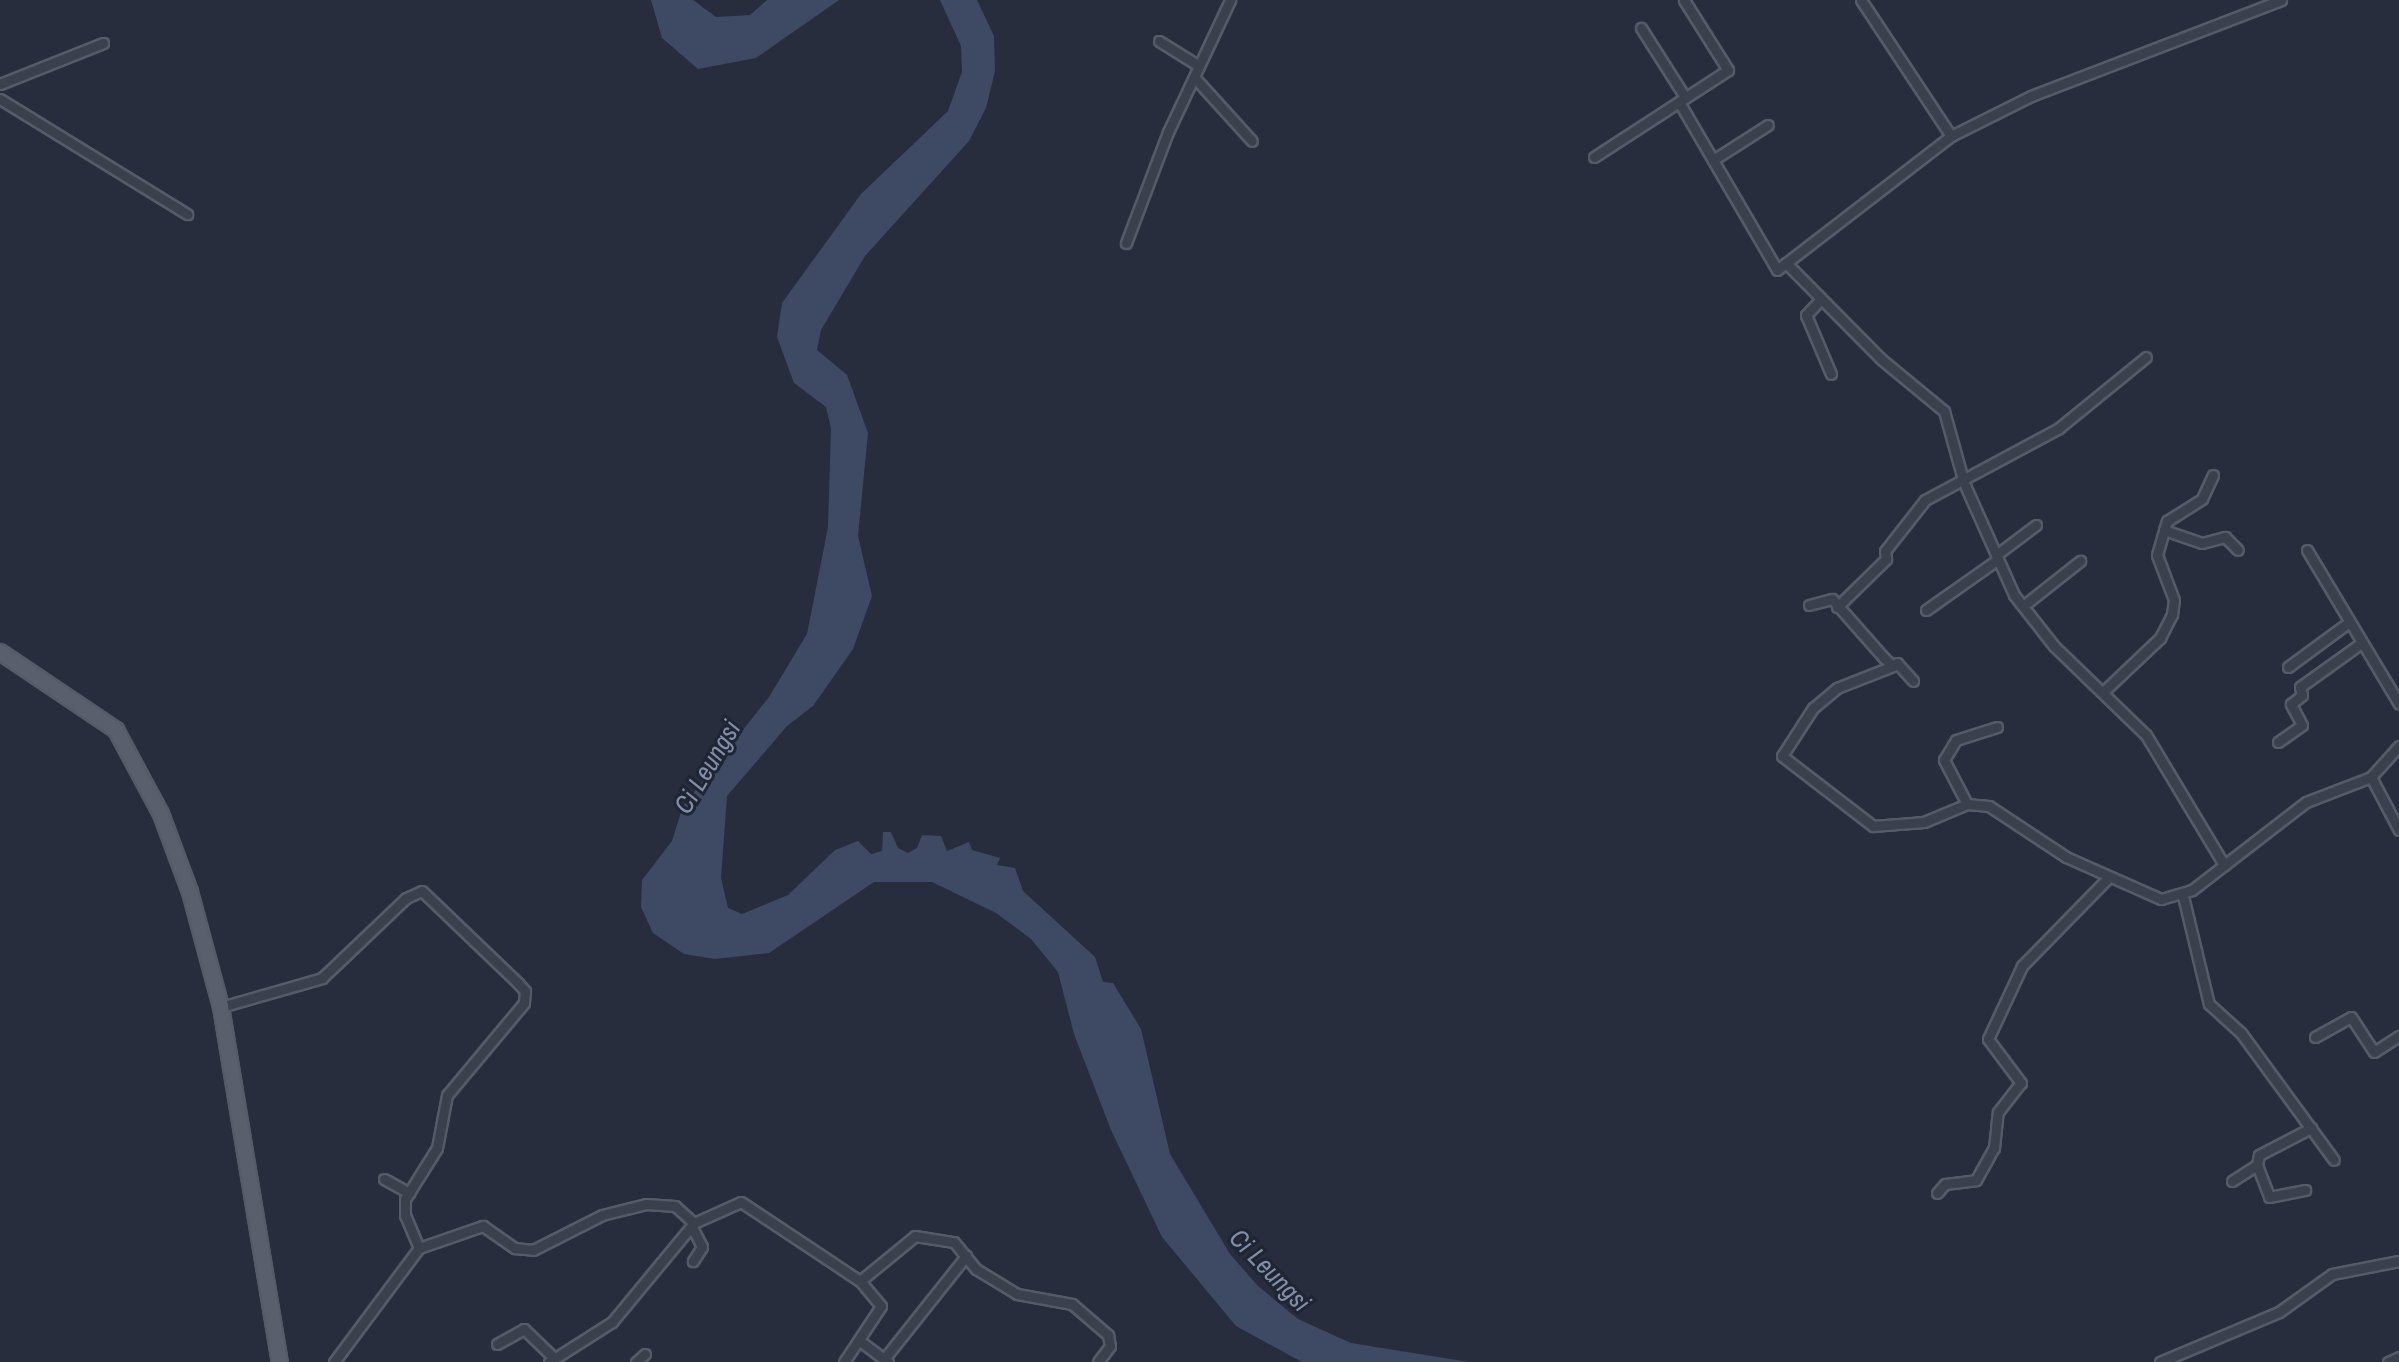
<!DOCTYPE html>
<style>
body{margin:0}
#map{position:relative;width:2399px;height:1362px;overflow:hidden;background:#272d3c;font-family:"Archivo Narrow",sans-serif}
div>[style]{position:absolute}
.water>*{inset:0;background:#3e4a63}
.roads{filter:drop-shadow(2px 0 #555b67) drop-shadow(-2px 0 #555b67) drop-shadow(0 2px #555b67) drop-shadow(0 -2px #555b67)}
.minor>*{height:9px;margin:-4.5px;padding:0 4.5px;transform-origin:4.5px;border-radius:4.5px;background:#3a404c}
.primary>*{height:14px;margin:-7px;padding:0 7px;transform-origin:7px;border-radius:7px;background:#595f6c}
span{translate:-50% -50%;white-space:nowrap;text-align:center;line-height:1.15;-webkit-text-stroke:6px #1f2531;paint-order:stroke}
.water-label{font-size:26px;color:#818eac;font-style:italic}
</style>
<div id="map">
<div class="water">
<div style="clip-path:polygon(651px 0,693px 0,716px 17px,750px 15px,767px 0,839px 0,756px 58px,698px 69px,662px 38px)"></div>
<div style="clip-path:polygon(940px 0,977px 0,994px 36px,995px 71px,986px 108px,969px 141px,865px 256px,821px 330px,817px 350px,847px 375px,868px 433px,858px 536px,872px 596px,853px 649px,813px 706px,787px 726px,727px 796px,721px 878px,728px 908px,742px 914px,788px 895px,835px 850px,858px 841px,871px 854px,882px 851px,883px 832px,891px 832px,898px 848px,908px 853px,917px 848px,922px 835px,941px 836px,947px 851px,969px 842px,972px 850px,1000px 858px,997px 865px,1015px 868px,1023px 891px,1095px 957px,1103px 982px,1113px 983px,1141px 1029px,1170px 1154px,1230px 1254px,1258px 1286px,1298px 1319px,1351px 1343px,1469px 1362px,1302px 1362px,1236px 1326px,1162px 1237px,1111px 1130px,1074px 1034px,1058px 972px,1031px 939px,996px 913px,932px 882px,874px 882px,769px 953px,715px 959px,684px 954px,653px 933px,641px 907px,642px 880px,672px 841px,683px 806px,769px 697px,807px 634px,828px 527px,831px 428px,826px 407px,794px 383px,777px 337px,782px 303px,861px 194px,948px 111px,962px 72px,961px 46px)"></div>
</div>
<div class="roads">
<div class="minor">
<div style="left:1861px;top:0;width:163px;rotate:56.5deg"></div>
<div style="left:1951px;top:136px;width:89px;rotate:-26.6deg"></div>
<div style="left:2031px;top:96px;width:268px;rotate:-21deg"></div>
<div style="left:1641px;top:28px;width:82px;rotate:57.5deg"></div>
<div style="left:1159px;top:41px;width:47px;rotate:32deg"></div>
<div style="left:1194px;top:77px;width:86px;rotate:47.8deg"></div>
<div style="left:0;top:84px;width:111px;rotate:-21.7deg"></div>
<div style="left:0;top:99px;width:220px;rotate:31.6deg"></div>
<div style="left:1679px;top:102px;width:194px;rotate:59.7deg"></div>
<div style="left:1777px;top:270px;width:220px;rotate:-37.6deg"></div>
<div style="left:1594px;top:157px;width:160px;rotate:-33deg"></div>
<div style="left:1728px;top:70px;width:83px;rotate:-122.2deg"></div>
<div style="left:1713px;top:160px;width:65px;rotate:-32.5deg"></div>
<div style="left:1126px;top:243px;width:119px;rotate:-69.3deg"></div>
<div style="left:1168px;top:132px;width:146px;rotate:-64.8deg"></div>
<div style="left:1786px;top:263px;width:135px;rotate:45.3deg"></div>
<div style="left:1881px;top:359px;width:82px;rotate:39.5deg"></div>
<div style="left:1944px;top:411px;width:75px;rotate:74.5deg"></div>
<div style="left:1964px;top:483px;width:123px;rotate:65.9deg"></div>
<div style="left:2014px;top:595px;width:65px;rotate:51.9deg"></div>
<div style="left:2054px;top:646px;width:128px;rotate:44.1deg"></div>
<div style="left:2146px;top:735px;width:152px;rotate:59deg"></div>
<div style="left:1821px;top:299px;width:22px;rotate:133deg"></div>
<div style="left:1806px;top:315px;width:64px;rotate:67deg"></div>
<div style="left:2213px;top:475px;width:26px;rotate:115deg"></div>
<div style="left:2202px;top:499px;width:41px;rotate:147.8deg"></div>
<div style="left:2167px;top:521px;width:9px;rotate:108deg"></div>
<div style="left:2164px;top:530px;width:40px;rotate:18.9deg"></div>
<div style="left:2202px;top:543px;width:24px;rotate:-15deg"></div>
<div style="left:2225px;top:537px;width:18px;rotate:45deg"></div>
<div style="left:2307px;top:550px;width:179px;rotate:59.1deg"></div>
<div style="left:1996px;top:555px;width:50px;rotate:-36.9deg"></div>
<div style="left:1809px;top:605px;width:24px;rotate:-15deg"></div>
<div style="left:1832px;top:599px;width:79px;rotate:48.6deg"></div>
<div style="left:1884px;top:658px;width:12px;rotate:42deg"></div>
<div style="left:1893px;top:666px;width:5px;rotate:-37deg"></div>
<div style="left:1897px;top:663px;width:24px;rotate:48deg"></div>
<div style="left:2023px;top:606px;width:73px;rotate:-38.3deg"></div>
<div style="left:1837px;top:607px;width:69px;rotate:-44.4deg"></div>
<div style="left:1886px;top:559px;width:8px;rotate:-97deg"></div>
<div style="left:1885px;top:551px;width:65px;rotate:-51.9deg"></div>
<div style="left:1925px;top:500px;width:152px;rotate:-28.2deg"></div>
<div style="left:2059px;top:428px;width:112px;rotate:-39.2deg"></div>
<div style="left:1926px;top:610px;width:87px;rotate:-35.2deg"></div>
<div style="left:1893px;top:666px;width:60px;rotate:158.6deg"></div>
<div style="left:1837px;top:688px;width:31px;rotate:140deg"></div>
<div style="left:1813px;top:708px;width:57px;rotate:122.9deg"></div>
<div style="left:1782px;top:756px;width:115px;rotate:37.6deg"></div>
<div style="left:1873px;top:826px;width:51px;rotate:-4.5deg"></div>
<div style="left:1924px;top:822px;width:47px;rotate:-22.7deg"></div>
<div style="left:1967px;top:804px;width:22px;rotate:5deg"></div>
<div style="left:1989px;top:806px;width:92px;rotate:33.5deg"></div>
<div style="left:2066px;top:857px;width:104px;rotate:23.9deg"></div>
<div style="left:2161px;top:899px;width:32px;rotate:-16deg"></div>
<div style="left:2192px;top:890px;width:144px;rotate:-37.7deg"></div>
<div style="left:2306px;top:802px;width:70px;rotate:-21deg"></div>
<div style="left:2371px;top:777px;width:42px;rotate:-47.9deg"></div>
<div style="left:2288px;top:667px;width:74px;rotate:-36.3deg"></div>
<div style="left:2103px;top:692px;width:79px;rotate:-43.5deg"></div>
<div style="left:2160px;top:638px;width:27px;rotate:-63deg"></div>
<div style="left:2172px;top:614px;width:14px;rotate:-82deg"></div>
<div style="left:2174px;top:600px;width:48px;rotate:-110.7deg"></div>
<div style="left:2157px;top:555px;width:26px;rotate:-74deg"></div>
<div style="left:2278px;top:742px;width:29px;rotate:-35deg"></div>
<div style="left:2302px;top:725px;width:24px;rotate:-118deg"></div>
<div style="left:2291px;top:704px;width:14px;rotate:-39deg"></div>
<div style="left:2302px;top:695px;width:8px;rotate:-104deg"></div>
<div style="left:2300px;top:687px;width:74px;rotate:-35.6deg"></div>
<div style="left:2371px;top:777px;width:60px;rotate:62.2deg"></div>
<div style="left:1967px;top:804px;width:50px;rotate:-117.6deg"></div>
<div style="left:1944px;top:760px;width:23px;rotate:-59deg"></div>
<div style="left:1956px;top:740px;width:43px;rotate:-17.6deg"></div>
<div style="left:2183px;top:896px;width:111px;rotate:76.5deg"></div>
<div style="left:2209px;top:1004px;width:43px;rotate:42.2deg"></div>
<div style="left:2241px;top:1033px;width:157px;rotate:53.8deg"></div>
<div style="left:221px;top:1007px;width:105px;rotate:-16deg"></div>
<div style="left:322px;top:978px;width:116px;rotate:-43.6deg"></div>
<div style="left:406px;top:898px;width:17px;rotate:-24deg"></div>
<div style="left:422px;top:891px;width:133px;rotate:43.8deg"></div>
<div style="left:518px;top:983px;width:11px;rotate:49deg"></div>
<div style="left:525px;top:991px;width:12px;rotate:95deg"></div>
<div style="left:524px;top:1003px;width:120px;rotate:129.9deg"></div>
<div style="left:447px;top:1095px;width:54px;rotate:100.7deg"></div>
<div style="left:437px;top:1148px;width:60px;rotate:122.1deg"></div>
<div style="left:405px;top:1199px;width:16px;rotate:90deg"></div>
<div style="left:405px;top:1215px;width:36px;rotate:67deg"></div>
<div style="left:2315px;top:1037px;width:41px;rotate:-29.1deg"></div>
<div style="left:2351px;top:1017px;width:42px;rotate:56.7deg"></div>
<div style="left:2374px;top:1052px;width:30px;rotate:-33deg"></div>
<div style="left:2257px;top:1165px;width:34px;rotate:69deg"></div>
<div style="left:2269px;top:1197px;width:37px;rotate:-11deg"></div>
<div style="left:384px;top:1179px;width:29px;rotate:29deg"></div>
<div style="left:2232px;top:1181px;width:30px;rotate:-33deg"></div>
<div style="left:2257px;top:1165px;width:10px;rotate:-79deg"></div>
<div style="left:2259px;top:1155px;width:59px;rotate:-27.4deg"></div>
<div style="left:1937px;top:1193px;width:12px;rotate:-48deg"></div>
<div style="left:1945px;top:1184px;width:31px;rotate:-7deg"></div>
<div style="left:1976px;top:1180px;width:37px;rotate:-61deg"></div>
<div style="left:1994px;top:1148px;width:36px;rotate:-84deg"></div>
<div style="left:1998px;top:1112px;width:37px;rotate:-52deg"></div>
<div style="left:2021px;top:1083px;width:55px;rotate:-126.9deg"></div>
<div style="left:1988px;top:1039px;width:81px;rotate:-65deg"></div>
<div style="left:2022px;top:966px;width:124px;rotate:-45.7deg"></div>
<div style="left:692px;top:1227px;width:22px;rotate:63deg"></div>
<div style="left:702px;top:1247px;width:17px;rotate:123deg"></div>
<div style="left:860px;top:1341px;width:35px;rotate:37deg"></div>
<div style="left:497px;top:1344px;width:31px;rotate:-29deg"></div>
<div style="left:524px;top:1329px;width:42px;rotate:44deg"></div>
<div style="left:884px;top:1359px;width:132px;rotate:-51.5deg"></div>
<div style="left:334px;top:1362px;width:142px;rotate:-53.3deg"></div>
<div style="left:419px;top:1248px;width:68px;rotate:-19deg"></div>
<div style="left:483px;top:1226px;width:39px;rotate:35deg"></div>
<div style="left:515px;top:1248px;width:18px;rotate:6deg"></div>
<div style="left:533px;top:1250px;width:77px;rotate:-26.9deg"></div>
<div style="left:602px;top:1215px;width:45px;rotate:-14deg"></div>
<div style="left:646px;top:1204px;width:29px;rotate:4deg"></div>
<div style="left:675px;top:1206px;width:25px;rotate:42deg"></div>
<div style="left:549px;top:1362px;width:75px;rotate:-32.4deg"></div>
<div style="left:612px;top:1322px;width:129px;rotate:-50.4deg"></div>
<div style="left:694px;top:1223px;width:51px;rotate:-24.1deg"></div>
<div style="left:741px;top:1202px;width:143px;rotate:33.6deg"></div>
<div style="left:860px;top:1281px;width:71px;rotate:-39.3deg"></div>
<div style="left:915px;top:1236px;width:39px;rotate:9deg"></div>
<div style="left:954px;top:1242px;width:35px;rotate:51deg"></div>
<div style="left:976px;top:1269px;width:48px;rotate:31.4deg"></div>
<div style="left:1017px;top:1294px;width:56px;rotate:10.3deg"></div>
<div style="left:1072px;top:1304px;width:48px;rotate:40.7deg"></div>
<div style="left:1108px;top:1335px;width:11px;rotate:80deg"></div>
<div style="left:1110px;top:1346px;width:20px;rotate:127deg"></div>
<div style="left:636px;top:1362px;width:12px;rotate:-42deg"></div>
<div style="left:844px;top:1362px;width:67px;rotate:-56.5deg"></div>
<div style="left:881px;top:1306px;width:33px;rotate:-130deg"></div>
<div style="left:2160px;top:1362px;width:129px;rotate:-22.8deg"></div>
<div style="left:2279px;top:1312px;width:65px;rotate:-35.6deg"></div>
<div style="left:2332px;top:1274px;width:68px;rotate:-11deg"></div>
<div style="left:2388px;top:1362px;width:12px;rotate:-24deg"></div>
</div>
<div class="primary">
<div style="left:0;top:652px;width:140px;rotate:33.9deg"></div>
<div style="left:116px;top:730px;width:95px;rotate:61.8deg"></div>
<div style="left:161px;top:814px;width:83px;rotate:69.6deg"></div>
<div style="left:190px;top:892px;width:119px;rotate:74.9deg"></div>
<div style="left:221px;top:1007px;width:360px;rotate:80.6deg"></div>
</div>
</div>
<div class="water-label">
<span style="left:707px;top:767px;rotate:-59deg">Ci Leungsi</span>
<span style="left:1270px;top:1270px;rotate:46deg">Ci Leungsi</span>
</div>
</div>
